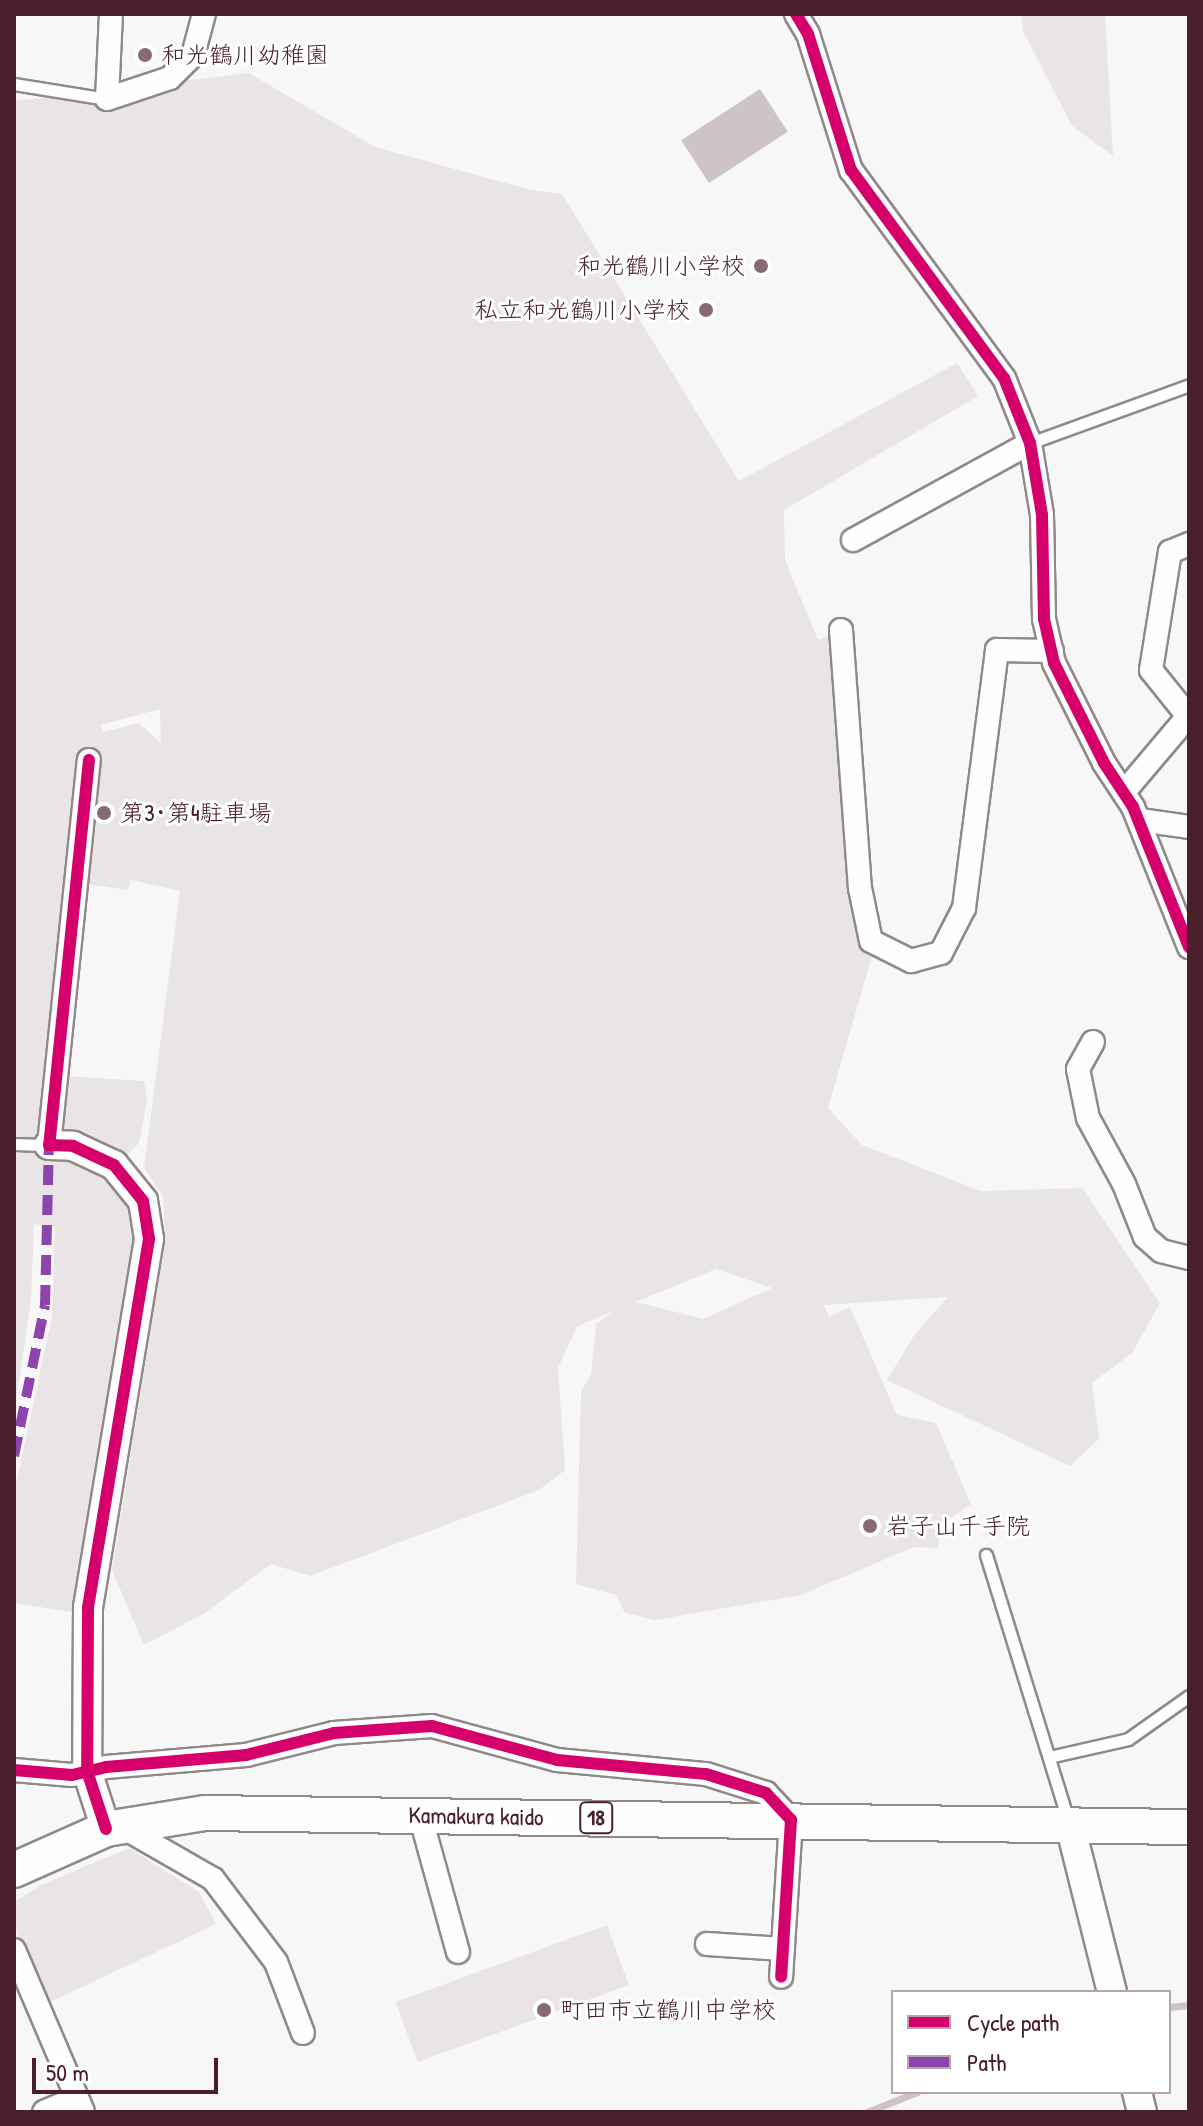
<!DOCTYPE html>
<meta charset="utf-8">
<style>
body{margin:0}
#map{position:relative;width:1203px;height:2126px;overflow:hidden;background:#f7f7f7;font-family:"Patrick Hand","Klee One",sans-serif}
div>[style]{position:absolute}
.green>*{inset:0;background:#e9e5e6;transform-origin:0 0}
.water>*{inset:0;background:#cec3c5;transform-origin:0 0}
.stream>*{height:7px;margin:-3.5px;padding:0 3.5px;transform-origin:3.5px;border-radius:3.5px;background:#cec3c5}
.roads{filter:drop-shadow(2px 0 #90888a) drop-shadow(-2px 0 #90888a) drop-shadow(0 2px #90888a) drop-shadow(0 -2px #90888a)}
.service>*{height:11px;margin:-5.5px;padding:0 5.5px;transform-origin:5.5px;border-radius:5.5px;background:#fefefe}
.minor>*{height:22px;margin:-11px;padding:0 11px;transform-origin:11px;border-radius:11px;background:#fefefe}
.tertiary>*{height:28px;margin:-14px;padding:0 14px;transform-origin:14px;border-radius:14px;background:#fefefe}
.primary>*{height:34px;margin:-17px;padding:0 17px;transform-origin:17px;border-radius:17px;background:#fefefe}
.quiet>*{height:10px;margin-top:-5px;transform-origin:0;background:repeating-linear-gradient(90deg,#8e44ad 0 20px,transparent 0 30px)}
.cycleway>*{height:12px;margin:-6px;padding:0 6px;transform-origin:6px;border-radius:6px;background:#d6006c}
.dots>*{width:22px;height:22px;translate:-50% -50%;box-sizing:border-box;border:4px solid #fff;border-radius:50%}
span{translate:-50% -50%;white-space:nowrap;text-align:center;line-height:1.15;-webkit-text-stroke:6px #fff;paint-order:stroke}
.shield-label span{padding:2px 6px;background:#fff;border:2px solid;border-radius:6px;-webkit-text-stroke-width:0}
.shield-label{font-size:22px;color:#4a1f2b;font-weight:700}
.poi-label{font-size:24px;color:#4a1f2b}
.left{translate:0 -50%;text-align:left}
.right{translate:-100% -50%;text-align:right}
.street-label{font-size:24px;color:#4a1f2b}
.frame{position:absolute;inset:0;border:16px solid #4a1f2b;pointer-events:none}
.legend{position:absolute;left:891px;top:1990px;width:280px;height:104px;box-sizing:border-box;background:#fff;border:2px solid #b7a5aa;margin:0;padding:10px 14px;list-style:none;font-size:24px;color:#4a1f2b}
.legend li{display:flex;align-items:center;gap:16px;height:40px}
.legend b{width:40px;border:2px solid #b7a5aa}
.scale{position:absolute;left:32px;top:2058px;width:186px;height:36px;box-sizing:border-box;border:4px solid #4a1f2b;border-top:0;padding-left:10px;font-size:24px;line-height:28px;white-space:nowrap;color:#4a1f2b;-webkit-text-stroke:6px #fff;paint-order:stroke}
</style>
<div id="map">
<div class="green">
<div style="clip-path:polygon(1021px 14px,1105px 14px,1113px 156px,1072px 126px,1023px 31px)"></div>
<div style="clip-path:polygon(evenodd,249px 73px,375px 147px,531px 190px,562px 194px,739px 481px,957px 363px,978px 396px,784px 510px,785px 560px,818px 640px,841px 630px,860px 772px,872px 956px,828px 1108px,862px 1145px,981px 1191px,1082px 1188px,1160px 1303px,1132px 1353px,1092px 1383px,1099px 1439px,1070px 1466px,887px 1380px,915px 1334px,948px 1297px,824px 1305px,829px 1317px,850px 1307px,897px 1415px,936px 1423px,971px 1504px,941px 1525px,938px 1548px,914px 1547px,801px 1595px,655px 1620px,625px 1613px,616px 1595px,576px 1584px,581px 1392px,591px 1374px,596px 1324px,614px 1311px,577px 1326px,558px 1368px,565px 1470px,539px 1490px,310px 1576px,271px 1564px,203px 1614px,144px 1645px,112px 1570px,165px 1243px,163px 1197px,144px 1168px,180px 891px,131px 880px,128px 890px,73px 882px,47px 1075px,144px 1081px,147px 1100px,139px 1143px,124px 1158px,152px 1193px,160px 1213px,159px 1242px,98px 1616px,14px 1603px,14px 1493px,52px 1317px,55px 1228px,34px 1224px,31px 1301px,14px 1414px,14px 101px,249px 73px,160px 709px,161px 743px,139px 723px,103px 732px,100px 725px,160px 709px,249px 73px,716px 1269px,772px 1288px,703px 1319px,636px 1302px,716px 1269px)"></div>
<div style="clip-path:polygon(129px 1848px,199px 1892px,216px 1924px,50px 2002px,17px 1934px,14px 1902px,39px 1886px)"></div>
<div style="left:607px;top:1925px;width:64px;height:225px;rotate:70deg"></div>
</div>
<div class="water">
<div style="left:760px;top:89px;width:51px;height:94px;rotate:57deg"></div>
</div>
<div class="stream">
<div style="left:1169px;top:2007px;width:20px;rotate:-6deg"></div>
<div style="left:867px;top:2112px;width:54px;rotate:-21.8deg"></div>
</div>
<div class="roads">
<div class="service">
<div style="left:14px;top:84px;width:94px;rotate:9.2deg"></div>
<div style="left:1030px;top:443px;width:169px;rotate:-20deg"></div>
<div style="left:14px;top:1144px;width:35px;rotate:2deg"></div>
<div style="left:986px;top:1555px;width:277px;rotate:72.8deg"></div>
<div style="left:1049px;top:1757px;width:81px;rotate:-12.8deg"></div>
<div style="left:1128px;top:1739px;width:75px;rotate:-35.2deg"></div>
</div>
<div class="minor">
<div style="left:111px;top:14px;width:85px;rotate:92.7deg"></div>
<div style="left:107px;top:99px;width:66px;rotate:-18.4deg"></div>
<div style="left:170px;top:78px;width:33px;rotate:-45deg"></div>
<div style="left:193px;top:55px;width:42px;rotate:-75deg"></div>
<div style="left:796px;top:14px;width:23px;rotate:59deg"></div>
<div style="left:808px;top:34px;width:143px;rotate:72.5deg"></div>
<div style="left:851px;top:170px;width:258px;rotate:53.7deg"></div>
<div style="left:1004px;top:378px;width:70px;rotate:68.2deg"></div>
<div style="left:1030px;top:443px;width:73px;rotate:80.5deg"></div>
<div style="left:1042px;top:515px;width:104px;rotate:88.9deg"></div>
<div style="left:1044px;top:619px;width:45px;rotate:77.2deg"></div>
<div style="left:1054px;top:663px;width:112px;rotate:63.4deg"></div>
<div style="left:1104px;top:763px;width:53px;rotate:56.6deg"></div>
<div style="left:1133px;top:807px;width:151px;rotate:68.2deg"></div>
<div style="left:853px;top:540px;width:202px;rotate:-28.7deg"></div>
<div style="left:841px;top:630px;width:259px;rotate:85.8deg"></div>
<div style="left:860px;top:888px;width:54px;rotate:78.3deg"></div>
<div style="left:871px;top:941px;width:45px;rotate:26.6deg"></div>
<div style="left:911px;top:961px;width:31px;rotate:-15deg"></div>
<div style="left:941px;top:953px;width:51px;rotate:-62.9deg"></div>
<div style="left:964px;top:908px;width:260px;rotate:-82.7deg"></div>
<div style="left:997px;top:650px;width:55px;rotate:1deg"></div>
<div style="left:1188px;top:716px;width:59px;rotate:-128.8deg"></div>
<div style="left:1151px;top:670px;width:120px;rotate:-80.9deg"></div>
<div style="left:1170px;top:552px;width:21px;rotate:-23deg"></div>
<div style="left:1124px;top:792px;width:101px;rotate:-49.8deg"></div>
<div style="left:1140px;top:820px;width:49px;rotate:8.1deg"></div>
<div style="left:1093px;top:1042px;width:31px;rotate:119deg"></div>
<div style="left:1078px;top:1069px;width:50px;rotate:78.5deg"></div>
<div style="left:1088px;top:1118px;width:75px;rotate:61.4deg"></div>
<div style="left:1124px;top:1184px;width:57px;rotate:68.4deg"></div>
<div style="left:1145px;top:1237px;width:21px;rotate:41deg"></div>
<div style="left:1161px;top:1251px;width:29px;rotate:14deg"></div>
<div style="left:49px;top:1145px;width:387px;rotate:-84.1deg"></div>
<div style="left:14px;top:1770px;width:58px;rotate:4.9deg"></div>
<div style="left:72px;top:1775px;width:35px;rotate:-13deg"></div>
<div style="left:106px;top:1767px;width:141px;rotate:-4.9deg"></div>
<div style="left:246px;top:1755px;width:91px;rotate:-14deg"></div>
<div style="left:334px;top:1733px;width:98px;rotate:-4.1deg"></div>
<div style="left:432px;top:1726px;width:130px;rotate:15.2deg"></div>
<div style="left:557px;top:1760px;width:150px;rotate:5.4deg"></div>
<div style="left:706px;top:1774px;width:63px;rotate:17.6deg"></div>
<div style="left:766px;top:1793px;width:37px;rotate:47deg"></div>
<div style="left:791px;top:1820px;width:157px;rotate:93.6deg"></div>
<div style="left:420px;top:1815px;width:142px;rotate:74.5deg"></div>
<div style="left:119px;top:1825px;width:108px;rotate:29.9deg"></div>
<div style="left:213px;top:1879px;width:104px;rotate:52.8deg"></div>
<div style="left:276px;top:1962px;width:76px;rotate:69.2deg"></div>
<div style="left:707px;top:1944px;width:76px;rotate:3.8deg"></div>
<div style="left:14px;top:1950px;width:176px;rotate:66.9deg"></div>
<div style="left:44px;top:2112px;width:36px;rotate:-23deg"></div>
</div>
<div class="tertiary">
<div style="left:49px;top:1145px;width:24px;rotate:2deg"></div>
<div style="left:73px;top:1146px;width:45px;rotate:24.9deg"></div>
<div style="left:114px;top:1165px;width:46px;rotate:51.1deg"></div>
<div style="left:143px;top:1201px;width:38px;rotate:81deg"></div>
<div style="left:149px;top:1239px;width:373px;rotate:99.4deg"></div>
<div style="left:88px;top:1607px;width:164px;rotate:90.3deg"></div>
<div style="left:87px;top:1771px;width:61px;rotate:71.9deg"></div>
<div style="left:1071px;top:1829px;width:168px;rotate:75.9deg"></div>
<div style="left:1137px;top:2092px;width:21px;rotate:76deg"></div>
</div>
<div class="primary">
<div style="left:14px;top:1870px;width:101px;rotate:-24deg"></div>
<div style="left:106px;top:1829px;width:100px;rotate:-9.2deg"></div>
<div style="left:205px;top:1813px;width:984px;rotate:0.82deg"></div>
</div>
</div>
<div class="quiet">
<div style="left:14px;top:1456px;width:154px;rotate:-78.4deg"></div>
<div style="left:45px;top:1305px;width:160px;rotate:-88.6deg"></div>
</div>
<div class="cycleway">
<div style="left:796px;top:14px;width:23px;rotate:59deg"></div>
<div style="left:808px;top:34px;width:143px;rotate:72.5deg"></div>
<div style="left:851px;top:170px;width:258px;rotate:53.7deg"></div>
<div style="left:1004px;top:378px;width:70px;rotate:68.2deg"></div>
<div style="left:1030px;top:443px;width:73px;rotate:80.5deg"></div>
<div style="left:1042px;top:515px;width:104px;rotate:88.9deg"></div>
<div style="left:1044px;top:619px;width:45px;rotate:77.2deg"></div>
<div style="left:1054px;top:663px;width:112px;rotate:63.4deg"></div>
<div style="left:1104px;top:763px;width:53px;rotate:56.6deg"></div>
<div style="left:1133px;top:807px;width:151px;rotate:68.2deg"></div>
<div style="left:89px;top:760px;width:387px;rotate:95.9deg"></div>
<div style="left:49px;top:1145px;width:24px;rotate:2deg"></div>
<div style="left:73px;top:1146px;width:45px;rotate:24.9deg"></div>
<div style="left:114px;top:1165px;width:46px;rotate:51.1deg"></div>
<div style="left:143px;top:1201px;width:38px;rotate:81deg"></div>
<div style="left:149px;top:1239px;width:373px;rotate:99.4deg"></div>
<div style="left:88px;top:1607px;width:164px;rotate:90.3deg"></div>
<div style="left:87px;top:1771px;width:61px;rotate:71.9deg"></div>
<div style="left:14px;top:1770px;width:58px;rotate:4.9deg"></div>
<div style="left:72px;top:1775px;width:35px;rotate:-13deg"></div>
<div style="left:106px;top:1767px;width:141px;rotate:-4.9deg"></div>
<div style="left:246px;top:1755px;width:91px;rotate:-14deg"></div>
<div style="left:334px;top:1733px;width:98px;rotate:-4.1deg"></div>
<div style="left:432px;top:1726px;width:130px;rotate:15.2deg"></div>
<div style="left:557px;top:1760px;width:150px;rotate:5.4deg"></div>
<div style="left:706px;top:1774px;width:63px;rotate:17.6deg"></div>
<div style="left:766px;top:1793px;width:37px;rotate:47deg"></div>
<div style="left:791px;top:1820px;width:157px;rotate:93.6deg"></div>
</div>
<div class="dots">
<div style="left:145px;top:55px;background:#876b72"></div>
<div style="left:761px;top:266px;background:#876b72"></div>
<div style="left:706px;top:310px;background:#876b72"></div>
<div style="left:104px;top:813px;background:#876b72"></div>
<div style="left:870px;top:1526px;background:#876b72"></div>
<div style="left:544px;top:2010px;background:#876b72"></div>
</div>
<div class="shield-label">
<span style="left:596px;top:1818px">18</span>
</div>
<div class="poi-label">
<span class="left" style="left:161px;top:55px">和光鶴川幼稚園</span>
<span class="right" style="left:745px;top:266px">和光鶴川小学校</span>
<span class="right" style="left:690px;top:310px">私立和光鶴川小学校</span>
<span class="left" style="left:120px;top:813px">第3･第4駐車場</span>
<span class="left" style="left:886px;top:1526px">岩子山千手院</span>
<span class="left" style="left:560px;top:2010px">町田市立鶴川中学校</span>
</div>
<div class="street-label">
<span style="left:476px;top:1816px;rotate:1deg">Kamakura kaido</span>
</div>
<div class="frame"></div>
<ul class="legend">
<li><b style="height:10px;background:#d6006c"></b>Cycle path</li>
<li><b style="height:10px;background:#8e44ad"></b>Path</li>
</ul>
<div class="scale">50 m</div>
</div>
